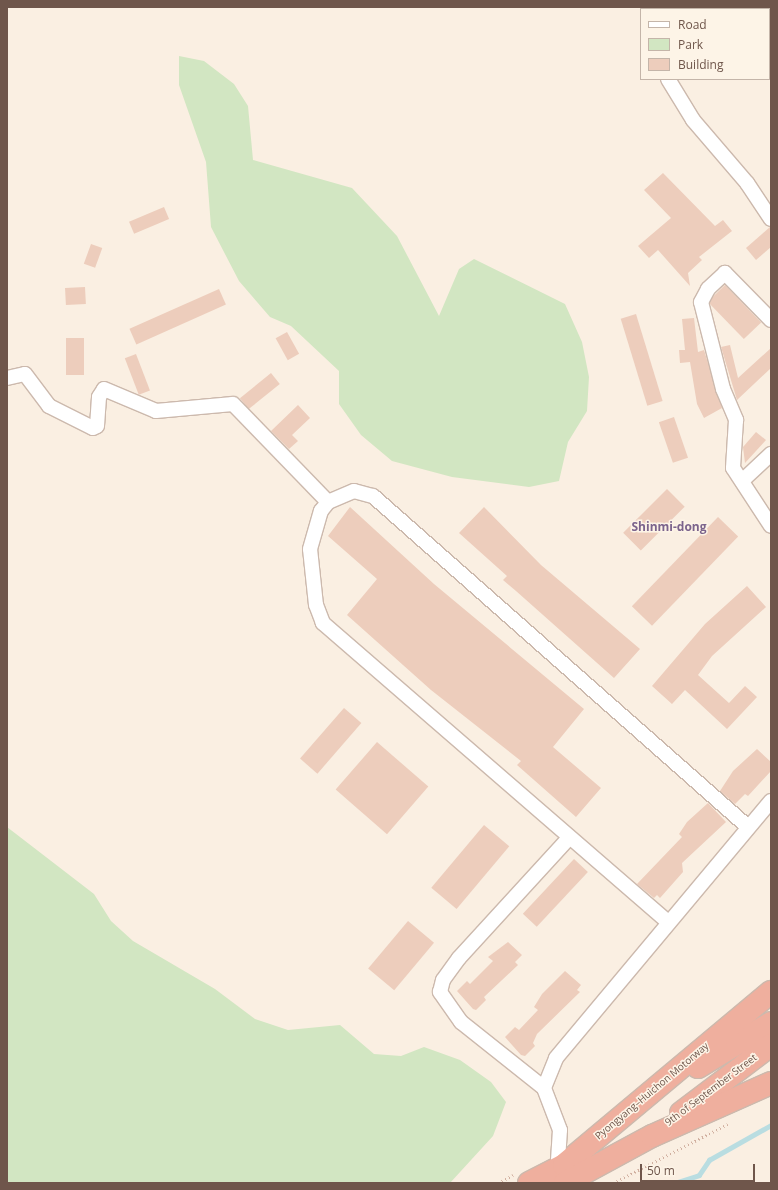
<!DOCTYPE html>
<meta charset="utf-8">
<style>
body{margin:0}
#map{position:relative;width:778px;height:1190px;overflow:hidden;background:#faefe2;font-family:"Open Sans",sans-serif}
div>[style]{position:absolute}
.green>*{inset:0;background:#d2e6c2}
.stream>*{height:4.5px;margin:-2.25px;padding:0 2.25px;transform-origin:2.25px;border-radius:2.25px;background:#b9dde1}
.building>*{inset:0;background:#edcdbc;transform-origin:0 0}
.path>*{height:2.5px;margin-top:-1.25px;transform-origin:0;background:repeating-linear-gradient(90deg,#d1b0a0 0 1px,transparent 0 4px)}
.roads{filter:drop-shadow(1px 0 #ccb9ad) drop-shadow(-1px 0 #ccb9ad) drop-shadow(0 1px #ccb9ad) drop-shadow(0 -1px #ccb9ad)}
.street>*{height:14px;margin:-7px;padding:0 7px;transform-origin:7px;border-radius:7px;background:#fff}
.highway>*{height:22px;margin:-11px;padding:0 11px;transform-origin:11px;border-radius:11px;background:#efaf9e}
span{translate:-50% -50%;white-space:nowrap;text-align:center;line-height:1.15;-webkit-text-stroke:3px #fdf4e7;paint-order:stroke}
.street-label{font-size:10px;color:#6f564b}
.quarter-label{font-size:12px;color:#7b638c;font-weight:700}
.frame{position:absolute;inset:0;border:8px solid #6f564b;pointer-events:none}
.legend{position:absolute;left:640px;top:8px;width:130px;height:72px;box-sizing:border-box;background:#fdf4e7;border:1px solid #c4b5a9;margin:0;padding:5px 7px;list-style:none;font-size:12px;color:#6f564b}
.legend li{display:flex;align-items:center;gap:8px;height:20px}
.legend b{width:20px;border:1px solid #c4b5a9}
.scale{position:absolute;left:640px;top:1164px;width:115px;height:18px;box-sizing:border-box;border:2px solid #6f564b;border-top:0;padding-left:5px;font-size:12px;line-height:14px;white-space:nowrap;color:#6f564b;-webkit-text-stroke:3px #fdf4e7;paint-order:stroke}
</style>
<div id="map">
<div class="green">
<div style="clip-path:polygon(179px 56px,204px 61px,234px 84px,248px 106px,253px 160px,352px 188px,397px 236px,439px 316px,459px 269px,474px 259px,565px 304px,582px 342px,589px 377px,587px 411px,568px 442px,559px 481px,529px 487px,452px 477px,392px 461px,361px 435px,339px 404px,339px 371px,291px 326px,270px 317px,239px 281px,211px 227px,206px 162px,179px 85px)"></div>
<div style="clip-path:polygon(7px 827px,94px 894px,111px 921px,133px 941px,215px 989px,255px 1019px,288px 1030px,340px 1025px,374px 1054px,401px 1056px,424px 1047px,460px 1060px,491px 1082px,506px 1102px,493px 1136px,450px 1183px,7px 1183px)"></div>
</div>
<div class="stream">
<div style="left:675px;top:1183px;width:25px;rotate:-18deg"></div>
<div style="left:699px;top:1175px;width:18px;rotate:-56deg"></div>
<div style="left:709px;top:1160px;width:71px;rotate:-29.4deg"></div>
</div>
<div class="building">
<div style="clip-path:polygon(663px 173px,715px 226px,723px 220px,732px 231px,699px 257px,702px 260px,688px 273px,690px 286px,658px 250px,649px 258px,638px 246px,671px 218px,644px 190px)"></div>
<div style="left:164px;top:207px;width:13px;height:38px;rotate:67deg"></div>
<div style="clip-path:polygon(770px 227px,771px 247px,756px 260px,746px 248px)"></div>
<div style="left:91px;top:244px;width:12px;height:21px;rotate:20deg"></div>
<div style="left:725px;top:285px;width:52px;height:24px;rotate:46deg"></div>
<div style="left:85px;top:287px;width:17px;height:20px;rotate:87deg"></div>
<div style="left:219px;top:289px;width:17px;height:98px;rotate:66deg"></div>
<div style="left:636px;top:314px;width:91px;height:16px;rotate:73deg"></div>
<div style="clip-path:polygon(694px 318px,698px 352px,704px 350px,722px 408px,704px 418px,697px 404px,690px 362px,680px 363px,679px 350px,685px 350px,682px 319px)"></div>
<div style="left:287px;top:332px;width:25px;height:13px;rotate:61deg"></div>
<div style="left:66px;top:338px;width:18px;height:37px"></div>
<div style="clip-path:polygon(730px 345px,738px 378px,771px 348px,771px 368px,737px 400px,721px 347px)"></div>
<div style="left:136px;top:354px;width:39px;height:12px;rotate:69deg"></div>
<div style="left:271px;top:373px;width:14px;height:40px;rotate:51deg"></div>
<div style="clip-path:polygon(298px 405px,310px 418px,292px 435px,298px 441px,289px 449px,271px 431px)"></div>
<div style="left:674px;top:417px;width:43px;height:16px;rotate:71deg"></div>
<div style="clip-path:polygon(756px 432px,766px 440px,745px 463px,743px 447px)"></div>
<div style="left:667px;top:489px;width:25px;height:62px;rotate:45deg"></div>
<div style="clip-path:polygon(350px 507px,434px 584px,584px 709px,553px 747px,601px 788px,576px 817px,517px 765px,521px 761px,431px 690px,347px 615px,377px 579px,328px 536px)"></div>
<div style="clip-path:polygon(484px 507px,541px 565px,640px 649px,614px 678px,516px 591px,503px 580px,507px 576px,459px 533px)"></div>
<div style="left:718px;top:517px;width:28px;height:124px;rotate:44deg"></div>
<div style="clip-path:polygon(747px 586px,766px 607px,712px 656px,698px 675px,729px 703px,745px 686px,757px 697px,727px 729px,685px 690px,672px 704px,652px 686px,705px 624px)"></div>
<div style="left:344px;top:708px;width:23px;height:67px;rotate:41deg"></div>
<div style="left:377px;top:742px;width:68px;height:63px;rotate:41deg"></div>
<div style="clip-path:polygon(757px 749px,771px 762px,771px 771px,748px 796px,745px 794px,735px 804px,720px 791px,733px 771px)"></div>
<div style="clip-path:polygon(708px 803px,726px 822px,682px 863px,683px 872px,660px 898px,657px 895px,654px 898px,637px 884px,682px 837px,679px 834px,687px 822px)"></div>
<div style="left:484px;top:825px;width:33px;height:82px;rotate:40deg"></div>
<div style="left:574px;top:859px;width:19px;height:75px;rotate:43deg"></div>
<div style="left:408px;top:921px;width:34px;height:62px;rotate:40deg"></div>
<div style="clip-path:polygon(508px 942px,522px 955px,515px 962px,518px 965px,484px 997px,486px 1000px,476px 1010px,473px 1009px,457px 991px,467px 981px,470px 984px,493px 961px,488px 957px)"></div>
<div style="clip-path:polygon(565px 971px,581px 985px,577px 990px,580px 992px,537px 1034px,533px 1043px,535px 1046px,525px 1056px,521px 1055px,505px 1037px,515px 1027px,519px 1030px,538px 1010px,534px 1007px,542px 994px)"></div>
</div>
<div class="path">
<div style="left:498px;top:1183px;width:17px;rotate:-28deg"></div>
<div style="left:613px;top:1183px;width:129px;rotate:-27.2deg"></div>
</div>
<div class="roads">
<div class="street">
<div style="left:649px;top:7px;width:2px;rotate:90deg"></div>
<div style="left:668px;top:79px;width:48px;rotate:58.6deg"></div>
<div style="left:693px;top:120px;width:83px;rotate:49.4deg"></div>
<div style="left:747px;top:183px;width:43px;rotate:56.3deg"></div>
<div style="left:771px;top:320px;width:66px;rotate:-134.4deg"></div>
<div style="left:725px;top:273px;width:23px;rotate:137deg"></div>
<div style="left:708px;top:289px;width:15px;rotate:118deg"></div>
<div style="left:701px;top:302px;width:90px;rotate:75.8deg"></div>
<div style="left:723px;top:389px;width:34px;rotate:67deg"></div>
<div style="left:736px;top:420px;width:48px;rotate:93.6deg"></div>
<div style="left:733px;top:468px;width:69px;rotate:56.8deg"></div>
<div style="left:7px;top:378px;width:18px;rotate:-13deg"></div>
<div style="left:25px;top:374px;width:40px;rotate:53deg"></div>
<div style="left:49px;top:406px;width:49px;rotate:26.6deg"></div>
<div style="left:93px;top:428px;width:4px;rotate:-27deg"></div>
<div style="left:97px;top:426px;width:29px;rotate:-86deg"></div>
<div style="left:99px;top:397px;width:9px;rotate:-58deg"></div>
<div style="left:104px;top:389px;width:56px;rotate:22.9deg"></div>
<div style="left:156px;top:411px;width:77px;rotate:-5.2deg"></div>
<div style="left:233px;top:404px;width:136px;rotate:45.9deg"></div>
<div style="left:742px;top:481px;width:40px;rotate:-43deg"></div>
<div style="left:668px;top:922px;width:457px;rotate:-139.1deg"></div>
<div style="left:323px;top:623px;width:19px;rotate:-111deg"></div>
<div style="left:316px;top:605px;width:56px;rotate:-96.1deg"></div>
<div style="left:310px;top:549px;width:40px;rotate:-74deg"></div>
<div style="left:321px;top:511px;width:11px;rotate:-52deg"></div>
<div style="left:328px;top:502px;width:28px;rotate:-23deg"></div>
<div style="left:354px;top:491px;width:20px;rotate:15deg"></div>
<div style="left:373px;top:496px;width:500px;rotate:41.43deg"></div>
<div style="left:544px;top:1088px;width:106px;rotate:-141.5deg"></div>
<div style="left:461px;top:1022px;width:37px;rotate:-125deg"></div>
<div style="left:440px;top:992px;width:12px;rotate:-76deg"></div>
<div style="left:443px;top:980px;width:27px;rotate:-54deg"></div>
<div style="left:459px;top:958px;width:163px;rotate:-47.5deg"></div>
<div style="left:557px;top:1175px;width:45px;rotate:-86.2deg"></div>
<div style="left:560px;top:1130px;width:45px;rotate:-110.9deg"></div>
<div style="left:544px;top:1088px;width:32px;rotate:-68deg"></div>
<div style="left:556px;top:1058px;width:335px;rotate:-50.1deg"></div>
</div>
<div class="highway">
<div style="left:698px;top:1067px;width:85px;rotate:-31.1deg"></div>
<div style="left:681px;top:1113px;width:113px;rotate:-37.1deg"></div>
<div style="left:529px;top:1183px;width:39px;rotate:-27deg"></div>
<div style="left:564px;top:1165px;width:270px;rotate:-39.9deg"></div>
<div style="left:565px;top:1183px;width:99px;rotate:-28.4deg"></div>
<div style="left:652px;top:1136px;width:130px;rotate:-24deg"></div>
</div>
</div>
<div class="street-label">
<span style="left:711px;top:1090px;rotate:-37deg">9th of September Street</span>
<span style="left:652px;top:1091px;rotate:-40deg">Pyongyang–Huichon Motorway</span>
</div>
<div class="quarter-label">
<span style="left:669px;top:527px">Shinmi-dong</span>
</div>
<div class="frame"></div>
<ul class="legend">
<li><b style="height:5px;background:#fff"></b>Road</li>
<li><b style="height:11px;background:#d2e6c2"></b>Park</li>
<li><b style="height:11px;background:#edcdbc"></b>Building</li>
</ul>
<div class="scale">50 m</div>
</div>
